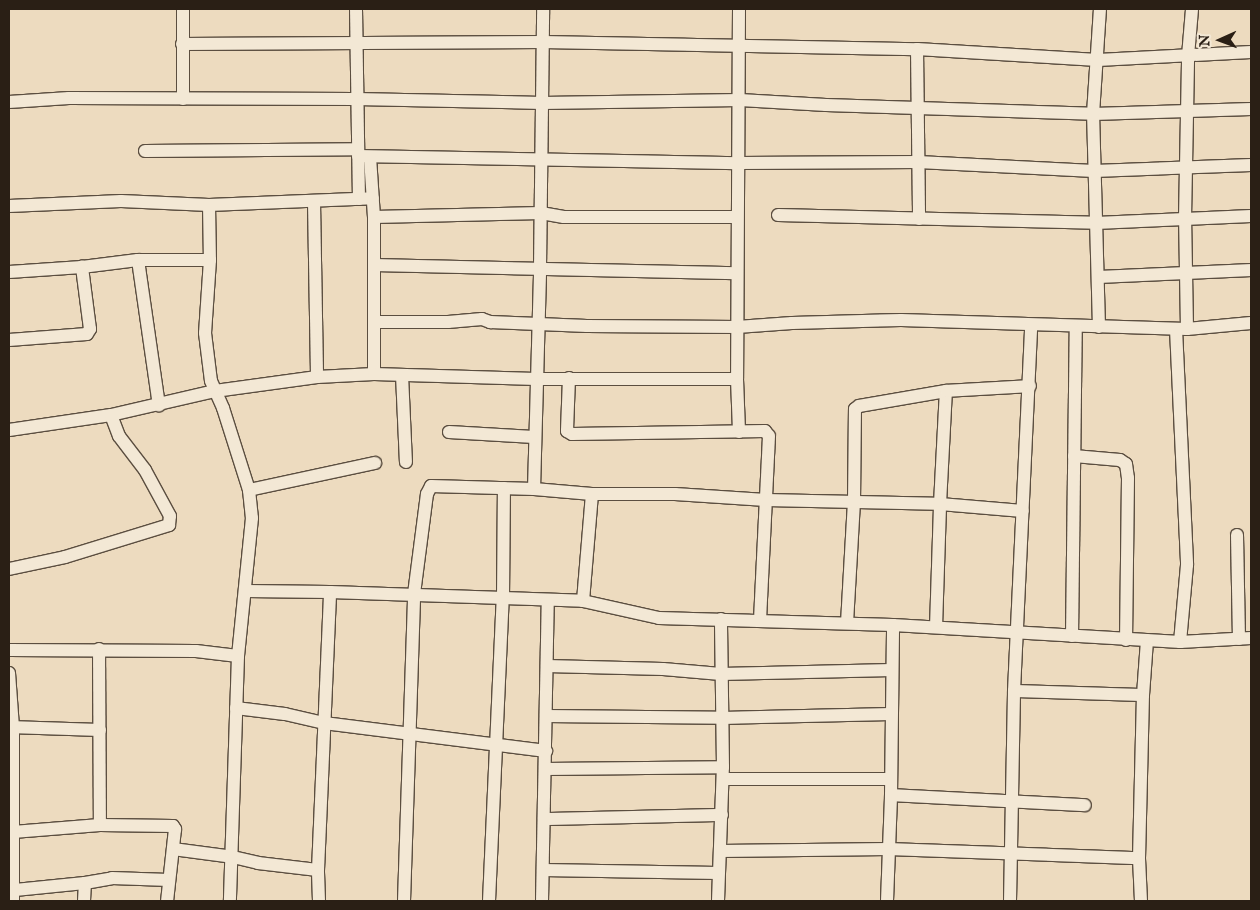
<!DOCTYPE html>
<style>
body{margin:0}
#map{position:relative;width:1260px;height:910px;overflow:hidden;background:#eddbbf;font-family:"IM FELL English",serif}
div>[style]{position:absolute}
.roads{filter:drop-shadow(1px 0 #5b4e40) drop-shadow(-1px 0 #5b4e40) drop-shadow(0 1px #5b4e40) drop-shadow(0 -1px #5b4e40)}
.minor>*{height:12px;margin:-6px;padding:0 6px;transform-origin:6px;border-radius:6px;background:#f3e8d5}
span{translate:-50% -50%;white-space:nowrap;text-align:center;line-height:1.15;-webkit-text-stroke:5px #f3e8d5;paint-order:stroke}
.frame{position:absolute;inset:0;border:10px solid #2a1f15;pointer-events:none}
.north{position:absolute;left:1195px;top:15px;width:50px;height:50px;-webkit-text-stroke:4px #f3e8d5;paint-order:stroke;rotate:268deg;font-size:14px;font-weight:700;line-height:20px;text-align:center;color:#2a1f15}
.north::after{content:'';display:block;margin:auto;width:18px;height:22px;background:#2a1f15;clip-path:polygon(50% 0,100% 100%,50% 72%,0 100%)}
</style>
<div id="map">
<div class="roads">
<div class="minor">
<div style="left:356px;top:9px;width:190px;rotate:89.1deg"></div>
<div style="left:739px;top:9px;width:370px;rotate:90.3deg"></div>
<div style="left:737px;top:379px;width:53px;rotate:87.8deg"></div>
<div style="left:182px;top:44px;width:361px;rotate:-0.3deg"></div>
<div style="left:543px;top:42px;width:374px;rotate:1.1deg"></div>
<div style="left:917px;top:49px;width:181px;rotate:3.5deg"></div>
<div style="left:1098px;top:60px;width:153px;rotate:-3deg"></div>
<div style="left:917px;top:49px;width:170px;rotate:89.3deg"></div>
<div style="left:183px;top:99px;width:90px;rotate:-90deg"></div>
<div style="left:9px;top:102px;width:60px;rotate:-3.8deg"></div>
<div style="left:69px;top:98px;width:287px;rotate:0.2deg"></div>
<div style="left:356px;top:99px;width:186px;rotate:1.2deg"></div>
<div style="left:542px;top:103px;width:198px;rotate:-0.9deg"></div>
<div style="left:740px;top:100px;width:86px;rotate:3.3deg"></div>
<div style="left:826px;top:105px;width:267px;rotate:1.9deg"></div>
<div style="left:1093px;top:114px;width:158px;rotate:-1.8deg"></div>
<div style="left:145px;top:151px;width:213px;rotate:-0.5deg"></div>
<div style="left:358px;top:156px;width:381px;rotate:1.1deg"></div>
<div style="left:739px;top:163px;width:179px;rotate:-0.3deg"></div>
<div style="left:918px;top:162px;width:176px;rotate:2.9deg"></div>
<div style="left:1094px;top:171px;width:157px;rotate:-2.2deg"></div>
<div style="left:370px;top:157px;width:60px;rotate:86.2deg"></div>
<div style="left:374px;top:217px;width:157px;rotate:90deg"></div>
<div style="left:314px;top:202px;width:175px;rotate:89deg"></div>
<div style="left:209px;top:205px;width:55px;rotate:89deg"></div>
<div style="left:210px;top:260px;width:73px;rotate:93.9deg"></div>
<div style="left:205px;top:333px;width:48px;rotate:82.9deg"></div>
<div style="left:211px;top:381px;width:30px;rotate:66deg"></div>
<div style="left:223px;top:408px;width:86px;rotate:72.4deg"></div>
<div style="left:249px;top:490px;width:28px;rotate:84deg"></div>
<div style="left:252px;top:518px;width:139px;rotate:95.8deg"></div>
<div style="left:238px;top:656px;width:245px;rotate:91.9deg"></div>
<div style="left:9px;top:206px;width:112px;rotate:-2.6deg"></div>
<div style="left:121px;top:201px;width:88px;rotate:2.6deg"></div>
<div style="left:209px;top:205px;width:164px;rotate:-2.4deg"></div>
<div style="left:778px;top:215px;width:318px;rotate:1.4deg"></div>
<div style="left:1096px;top:223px;width:155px;rotate:-2.6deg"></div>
<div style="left:374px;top:217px;width:167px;rotate:-1.4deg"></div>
<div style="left:541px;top:213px;width:23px;rotate:10deg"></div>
<div style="left:564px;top:217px;width:173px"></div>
<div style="left:138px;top:260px;width:147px;rotate:81.8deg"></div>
<div style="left:374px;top:265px;width:363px;rotate:1.3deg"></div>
<div style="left:9px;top:272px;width:73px;rotate:-3.9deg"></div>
<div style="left:82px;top:267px;width:56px;rotate:-7.1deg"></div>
<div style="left:138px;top:260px;width:72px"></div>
<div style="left:1099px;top:277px;width:152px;rotate:-2.6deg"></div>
<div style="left:374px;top:322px;width:74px"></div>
<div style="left:448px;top:322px;width:34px;rotate:-5deg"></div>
<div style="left:482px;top:319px;width:9px;rotate:21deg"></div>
<div style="left:490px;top:322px;width:97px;rotate:2.4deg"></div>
<div style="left:587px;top:326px;width:150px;rotate:0.4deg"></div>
<div style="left:737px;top:327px;width:55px;rotate:-4.2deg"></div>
<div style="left:792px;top:323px;width:109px;rotate:-1.6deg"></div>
<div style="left:901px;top:320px;width:286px;rotate:1.8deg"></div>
<div style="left:1187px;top:329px;width:64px;rotate:-5.4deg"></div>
<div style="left:1099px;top:327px;width:213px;rotate:-91.6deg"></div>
<div style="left:1093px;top:114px;width:105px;rotate:-86.2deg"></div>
<div style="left:1176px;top:329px;width:236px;rotate:87.3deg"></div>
<div style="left:1187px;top:565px;width:77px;rotate:95.2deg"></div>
<div style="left:1187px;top:329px;width:111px;rotate:-91deg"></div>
<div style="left:1185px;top:218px;width:162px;rotate:-88.9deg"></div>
<div style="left:1188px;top:56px;width:47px;rotate:-85.1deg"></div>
<div style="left:9px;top:340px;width:78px;rotate:-4.4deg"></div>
<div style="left:87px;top:334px;width:6px;rotate:-59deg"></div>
<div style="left:90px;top:329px;width:63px;rotate:-97.4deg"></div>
<div style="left:402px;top:375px;width:87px;rotate:87.4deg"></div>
<div style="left:569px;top:378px;width:53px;rotate:92.2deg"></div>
<div style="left:567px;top:431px;width:6px;rotate:31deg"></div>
<div style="left:572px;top:434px;width:193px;rotate:-0.9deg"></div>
<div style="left:765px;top:431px;width:6px;rotate:51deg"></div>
<div style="left:769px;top:436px;width:184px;rotate:92.8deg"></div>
<div style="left:9px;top:430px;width:103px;rotate:-8.4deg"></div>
<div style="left:111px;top:415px;width:107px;rotate:-13deg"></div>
<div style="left:215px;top:391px;width:103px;rotate:-7.8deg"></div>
<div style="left:317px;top:377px;width:57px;rotate:-3deg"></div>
<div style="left:374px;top:374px;width:162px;rotate:1.8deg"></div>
<div style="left:536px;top:379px;width:201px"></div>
<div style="left:449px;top:432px;width:85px;rotate:3.4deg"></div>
<div style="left:1074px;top:456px;width:46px;rotate:5deg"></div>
<div style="left:1120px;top:460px;width:7px;rotate:34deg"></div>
<div style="left:1126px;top:464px;width:14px;rotate:82deg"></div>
<div style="left:1128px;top:478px;width:162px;rotate:90.7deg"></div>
<div style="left:534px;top:489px;width:221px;rotate:-88.4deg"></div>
<div style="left:540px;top:268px;width:259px;rotate:-89.3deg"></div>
<div style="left:249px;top:490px;width:129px;rotate:-12.1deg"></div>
<div style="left:1237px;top:535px;width:104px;rotate:88.9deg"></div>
<div style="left:9px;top:569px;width:57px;rotate:-12.1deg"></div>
<div style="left:65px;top:557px;width:109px;rotate:-17.1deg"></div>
<div style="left:169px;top:525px;width:9px;rotate:-84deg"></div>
<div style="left:170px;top:516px;width:52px;rotate:-118.5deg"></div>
<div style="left:145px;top:470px;width:43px;rotate:-127.4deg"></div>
<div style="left:119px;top:436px;width:22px;rotate:-111deg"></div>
<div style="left:246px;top:591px;width:84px;rotate:0.7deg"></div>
<div style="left:330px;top:592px;width:253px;rotate:2deg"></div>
<div style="left:583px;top:601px;width:78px;rotate:12.6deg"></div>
<div style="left:659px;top:618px;width:234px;rotate:1.7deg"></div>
<div style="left:893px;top:625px;width:288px;rotate:3.4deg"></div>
<div style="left:1180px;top:642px;width:71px;rotate:-3.2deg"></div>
<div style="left:583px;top:601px;width:107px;rotate:-85.2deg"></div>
<div style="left:847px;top:623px;width:121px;rotate:-86.7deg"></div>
<div style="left:854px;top:502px;width:93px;rotate:-89.4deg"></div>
<div style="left:855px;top:409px;width:5px;rotate:-37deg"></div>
<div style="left:859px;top:406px;width:88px;rotate:-9.8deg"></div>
<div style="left:936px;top:627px;width:123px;rotate:-88.1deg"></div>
<div style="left:940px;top:504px;width:113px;rotate:-87deg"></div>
<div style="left:946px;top:391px;width:84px;rotate:-3.4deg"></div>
<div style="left:1072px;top:636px;width:309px;rotate:-89.3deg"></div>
<div style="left:99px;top:649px;width:176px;rotate:89.7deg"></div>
<div style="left:9px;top:650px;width:187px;rotate:0.3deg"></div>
<div style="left:196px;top:651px;width:42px;rotate:6.8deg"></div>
<div style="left:547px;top:666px;width:116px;rotate:1.5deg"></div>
<div style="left:663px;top:669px;width:58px;rotate:4.9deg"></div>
<div style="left:721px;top:674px;width:171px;rotate:-1.3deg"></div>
<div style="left:9px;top:673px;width:54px;rotate:85.8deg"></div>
<div style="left:13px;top:727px;width:174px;rotate:90deg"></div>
<div style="left:1014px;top:691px;width:129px;rotate:1.8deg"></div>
<div style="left:236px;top:708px;width:49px;rotate:7deg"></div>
<div style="left:285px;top:714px;width:40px;rotate:13deg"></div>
<div style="left:324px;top:723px;width:224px;rotate:7.2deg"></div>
<div style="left:546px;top:716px;width:177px;rotate:0.6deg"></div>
<div style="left:723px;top:718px;width:168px;rotate:-1.4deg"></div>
<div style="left:9px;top:727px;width:91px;rotate:1.9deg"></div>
<div style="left:545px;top:769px;width:178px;rotate:-0.6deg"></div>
<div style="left:723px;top:779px;width:168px"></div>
<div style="left:891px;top:795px;width:194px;rotate:3deg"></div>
<div style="left:544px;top:819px;width:178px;rotate:-1.3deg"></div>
<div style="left:13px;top:832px;width:87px;rotate:-4.6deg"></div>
<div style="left:100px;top:825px;width:73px;rotate:0.8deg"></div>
<div style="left:173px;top:826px;width:4px;rotate:56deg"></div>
<div style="left:175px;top:829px;width:72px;rotate:96.3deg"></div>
<div style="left:173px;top:849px;width:61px;rotate:7.6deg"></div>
<div style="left:233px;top:857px;width:26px;rotate:13deg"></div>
<div style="left:258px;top:863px;width:60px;rotate:6.7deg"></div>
<div style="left:720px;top:851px;width:168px;rotate:-0.7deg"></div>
<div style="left:888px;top:849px;width:251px;rotate:2.1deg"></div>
<div style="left:543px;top:870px;width:175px;rotate:1deg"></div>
<div style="left:15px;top:890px;width:70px;rotate:-5.7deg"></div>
<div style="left:84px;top:901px;width:18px;rotate:-87deg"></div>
<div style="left:85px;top:883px;width:27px;rotate:-10deg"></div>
<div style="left:112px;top:878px;width:57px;rotate:2deg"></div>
<div style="left:319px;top:901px;width:31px;rotate:-92deg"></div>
<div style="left:318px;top:870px;width:278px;rotate:-87.5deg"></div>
<div style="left:404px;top:901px;width:307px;rotate:-88.1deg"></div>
<div style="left:414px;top:594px;width:101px;rotate:-82.6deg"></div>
<div style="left:427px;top:494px;width:9px;rotate:-63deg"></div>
<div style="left:431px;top:486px;width:103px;rotate:1.7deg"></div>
<div style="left:534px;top:489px;width:58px;rotate:4.9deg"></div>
<div style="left:592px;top:494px;width:83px"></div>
<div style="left:675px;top:494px;width:91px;rotate:3.8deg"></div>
<div style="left:766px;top:500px;width:174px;rotate:1.3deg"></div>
<div style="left:940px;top:504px;width:83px;rotate:4.8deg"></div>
<div style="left:489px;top:901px;width:304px;rotate:-87.4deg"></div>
<div style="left:503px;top:597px;width:109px;rotate:-89.5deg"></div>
<div style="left:542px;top:901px;width:301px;rotate:-88.9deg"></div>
<div style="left:718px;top:901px;width:134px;rotate:-87.9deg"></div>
<div style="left:723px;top:767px;width:148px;rotate:-90.8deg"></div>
<div style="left:887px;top:901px;width:106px;rotate:-87.8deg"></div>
<div style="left:891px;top:795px;width:170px;rotate:-89.3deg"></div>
<div style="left:1010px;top:901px;width:210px;rotate:-88.9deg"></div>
<div style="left:1014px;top:691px;width:365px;rotate:-87.3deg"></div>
<div style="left:1141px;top:901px;width:43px;rotate:-92.7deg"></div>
<div style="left:1139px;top:858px;width:163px;rotate:-88.6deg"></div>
<div style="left:1143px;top:695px;width:55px;rotate:-85.8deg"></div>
</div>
</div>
<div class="frame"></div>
<div class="north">N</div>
</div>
